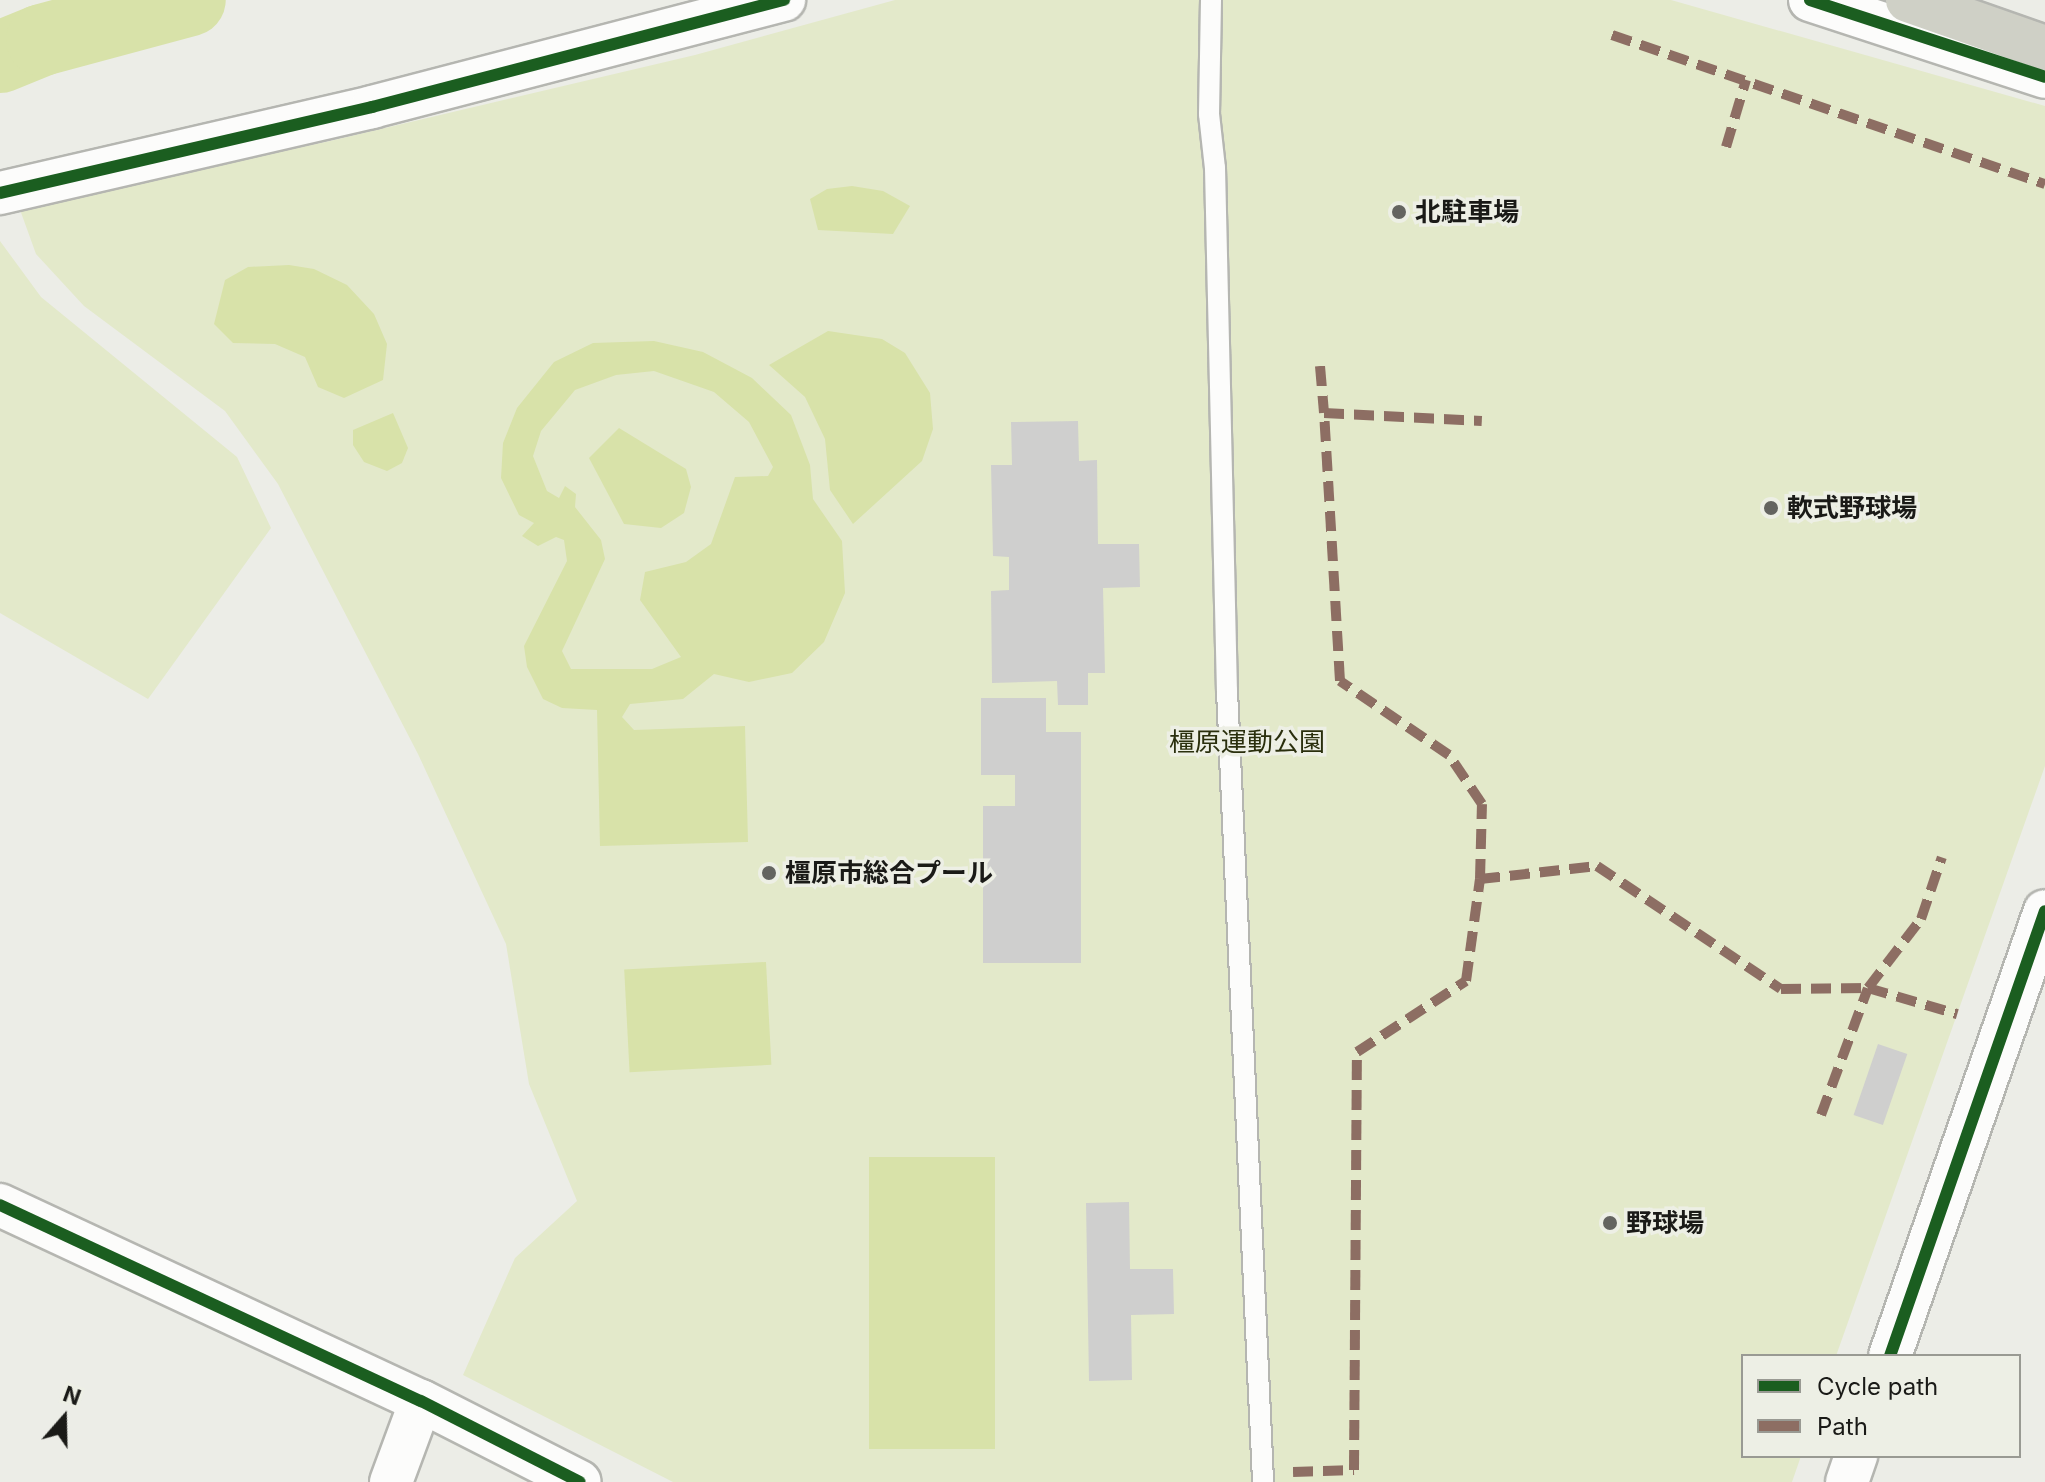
<!DOCTYPE html>
<meta charset="utf-8">
<style>
body{margin:0}
#map{position:relative;width:2045px;height:1482px;overflow:hidden;background:#ecede7;font-family:Inter,"Noto Sans JP",sans-serif}
div>[style]{position:absolute}
.green>*{inset:0;background:#e3e9ca}
.water>*{inset:0;background:#d8e2a9;transform-origin:0 0}
.river>*{height:72px;margin:-36px;padding:0 36px;transform-origin:36px;border-radius:36px;background:#d8e2a9}
.building>*{inset:0;background:#cfcfce;transform-origin:0 0}
.roads{filter:drop-shadow(2px 0 #b5b6b1) drop-shadow(-2px 0 #b5b6b1) drop-shadow(0 2px #b5b6b1) drop-shadow(0 -2px #b5b6b1)}
.lane>*{height:20px;margin:-10px;padding:0 10px;transform-origin:10px;border-radius:10px;background:#fcfcfb}
.street>*{height:42px;margin:-21px;padding:0 21px;transform-origin:21px;border-radius:21px;background:#fcfcfb}
.highway>*{height:44px;margin:-22px;padding:0 22px;transform-origin:22px;border-radius:22px;background:#cfd0c6}
.quiet>*{height:10px;margin-top:-5px;transform-origin:0;background:repeating-linear-gradient(90deg,#8d6e63 0 20px,transparent 0 30px)}
.cycleway>*{height:12px;margin:-6px;padding:0 6px;transform-origin:6px;border-radius:6px;background:#1b5e20}
.dots>*{width:22px;height:22px;translate:-50% -50%;box-sizing:border-box;border:4px solid #edefe5;border-radius:50%}
span{translate:-50% -50%;white-space:nowrap;text-align:center;line-height:1.15;-webkit-text-stroke:7px #edefe5;paint-order:stroke}
.poi-label{font-size:26px;color:#1a1a17;font-weight:700}
.left{translate:0 -50%;text-align:left}
.park-label{font-size:26px;color:#2a2f0d}
.legend{position:absolute;left:1741px;top:1354px;width:280px;height:104px;box-sizing:border-box;background:#edefe5;border:2px solid #999a93;margin:0;padding:10px 14px;list-style:none;font-size:24px;color:#1a1a17}
.legend li{display:flex;align-items:center;gap:16px;height:40px}
.legend b{width:40px;border:2px solid #999a93}
.north{position:absolute;left:24px;top:1378px;width:80px;height:80px;-webkit-text-stroke:6px #edefe5;paint-order:stroke;rotate:20deg;font-size:22px;font-weight:700;line-height:32px;text-align:center;color:#1a1a17}
.north::after{content:'';display:block;margin:auto;width:28px;height:36px;background:#1a1a17;clip-path:polygon(50% 0,100% 100%,50% 72%,0 100%)}
</style>
<div id="map">
<div class="green">
<div style="clip-path:polygon(895px 0,1671px 0,2045px 106px,2045px 766px,1836px 1356px,1743px 1356px,1743px 1456px,1801px 1456px,1792px 1482px,673px 1482px,463px 1375px,515px 1258px,577px 1201px,529px 1084px,506px 944px,418px 754px,278px 484px,225px 411px,84px 306px,36px 254px,19px 207px,330px 141px,695px 55px)"></div>
<div style="clip-path:polygon(0 241px,41px 297px,237px 457px,271px 528px,148px 699px,0 613px)"></div>
</div>
<div class="water">
<div style="clip-path:polygon(852px 186px,883px 191px,910px 206px,893px 234px,818px 230px,810px 199px,827px 189px)"></div>
<div style="clip-path:polygon(289px 265px,314px 269px,347px 285px,374px 314px,387px 344px,383px 380px,344px 398px,318px 387px,305px 357px,275px 344px,233px 343px,214px 324px,225px 280px,248px 267px)"></div>
<div style="clip-path:polygon(828px 331px,882px 339px,905px 353px,930px 393px,933px 429px,922px 461px,853px 524px,830px 490px,825px 439px,805px 397px,769px 365px)"></div>
<div style="clip-path:polygon(evenodd,654px 341px,703px 352px,752px 378px,791px 415px,810px 465px,813px 499px,842px 541px,845px 593px,824px 642px,792px 673px,749px 682px,714px 674px,683px 699px,630px 704px,622px 717px,634px 730px,745px 726px,748px 842px,600px 846px,597px 710px,562px 708px,543px 699px,527px 667px,524px 646px,567px 561px,564px 540px,556px 537px,538px 546px,522px 536px,534px 523px,519px 515px,501px 478px,503px 443px,517px 408px,554px 362px,593px 343px,654px 341px,654px 371px,714px 392px,749px 422px,773px 467px,768px 476px,735px 477px,711px 544px,686px 562px,645px 572px,640px 600px,681px 657px,652px 669px,571px 669px,562px 651px,605px 559px,601px 540px,575px 507px,576px 494px,565px 486px,559px 498px,547px 491px,533px 456px,541px 431px,575px 390px,616px 375px,654px 371px)"></div>
<div style="clip-path:polygon(393px 413px,408px 448px,402px 463px,387px 471px,364px 462px,353px 445px,353px 430px)"></div>
<div style="clip-path:polygon(619px 428px,686px 469px,691px 487px,684px 513px,661px 528px,624px 524px,589px 458px)"></div>
<div style="left:766px;top:962px;width:103px;height:142px;rotate:87deg"></div>
<div style="left:869px;top:1157px;width:126px;height:292px"></div>
</div>
<div class="river">
<div style="left:0;top:57px;width:45px;rotate:-22deg"></div>
<div style="left:42px;top:40px;width:153px;rotate:-15.1deg"></div>
</div>
<div class="building">
<div style="clip-path:polygon(1078px 421px,1079px 461px,1097px 460px,1098px 544px,1139px 544px,1140px 587px,1103px 588px,1105px 673px,1088px 673px,1088px 705px,1058px 705px,1057px 681px,992px 683px,991px 591px,1009px 590px,1009px 557px,993px 556px,991px 465px,1012px 465px,1011px 422px)"></div>
<div style="clip-path:polygon(981px 698px,1046px 698px,1046px 732px,1081px 732px,1081px 963px,983px 963px,983px 806px,1015px 806px,1015px 775px,981px 775px)"></div>
<div style="left:1878px;top:1044px;width:31px;height:75px;rotate:19deg"></div>
<div style="clip-path:polygon(1129px 1202px,1130px 1269px,1173px 1269px,1174px 1314px,1131px 1315px,1132px 1380px,1089px 1381px,1086px 1203px)"></div>
</div>
<div class="roads">
<div class="lane">
<div style="left:1211px;top:0;width:114px;rotate:91deg"></div>
<div style="left:1209px;top:114px;width:54px;rotate:83.7deg"></div>
<div style="left:1215px;top:168px;width:523px;rotate:88.69deg"></div>
<div style="left:1227px;top:691px;width:792px;rotate:87.39deg"></div>
</div>
<div class="street">
<div style="left:1810px;top:0;width:247px;rotate:18.1deg"></div>
<div style="left:0;top:193px;width:382px;rotate:-13deg"></div>
<div style="left:372px;top:107px;width:426px;rotate:-14.6deg"></div>
<div style="left:0;top:1205px;width:464px;rotate:25deg"></div>
<div style="left:421px;top:1401px;width:178px;rotate:27deg"></div>
<div style="left:1890px;top:1356px;width:471px;rotate:-70.8deg"></div>
<div style="left:391px;top:1482px;width:86px;rotate:-69.7deg"></div>
<div style="left:1847px;top:1482px;width:28px;rotate:-71deg"></div>
</div>
<div class="highway">
<div style="left:1908px;top:0;width:145px;rotate:19.3deg"></div>
</div>
</div>
<div class="quiet">
<div style="left:1612px;top:35px;width:458px;rotate:19deg"></div>
<div style="left:1726px;top:147px;width:70px;rotate:-73.4deg"></div>
<div style="left:1320px;top:366px;width:47px;rotate:85.1deg"></div>
<div style="left:1324px;top:413px;width:158px;rotate:2.9deg"></div>
<div style="left:1480px;top:879px;width:118px;rotate:-6.3deg"></div>
<div style="left:1597px;top:866px;width:221px;rotate:33.8deg"></div>
<div style="left:1781px;top:989px;width:87px;rotate:-0.7deg"></div>
<div style="left:1868px;top:988px;width:93px;rotate:16.3deg"></div>
<div style="left:1821px;top:1115px;width:135px;rotate:-69.7deg"></div>
<div style="left:1868px;top:988px;width:87px;rotate:-52.5deg"></div>
<div style="left:1921px;top:919px;width:65px;rotate:-71.3deg"></div>
<div style="left:1293px;top:1472px;width:61px;rotate:-1.9deg"></div>
<div style="left:1354px;top:1470px;width:418px;rotate:-89.6deg"></div>
<div style="left:1357px;top:1052px;width:130px;rotate:-33.1deg"></div>
<div style="left:1466px;top:981px;width:103px;rotate:-82.2deg"></div>
<div style="left:1480px;top:879px;width:75px;rotate:-88.5deg"></div>
<div style="left:1482px;top:804px;width:59px;rotate:-124deg"></div>
<div style="left:1449px;top:755px;width:132px;rotate:-145.8deg"></div>
<div style="left:1340px;top:681px;width:268px;rotate:-93.4deg"></div>
</div>
<div class="cycleway">
<div style="left:1810px;top:0;width:247px;rotate:18.1deg"></div>
<div style="left:0;top:193px;width:382px;rotate:-13deg"></div>
<div style="left:372px;top:107px;width:426px;rotate:-14.6deg"></div>
<div style="left:0;top:1205px;width:464px;rotate:25deg"></div>
<div style="left:421px;top:1401px;width:178px;rotate:27deg"></div>
<div style="left:1890px;top:1356px;width:471px;rotate:-70.8deg"></div>
</div>
<div class="dots">
<div style="left:1399px;top:212px;background:#646460"></div>
<div style="left:1771px;top:508px;background:#646460"></div>
<div style="left:769px;top:873px;background:#646460"></div>
<div style="left:1610px;top:1223px;background:#646460"></div>
</div>
<div class="poi-label">
<span class="left" style="left:1415px;top:212px">北駐車場</span>
<span class="left" style="left:1787px;top:508px">軟式野球場</span>
<span class="left" style="left:785px;top:873px">橿原市総合プール</span>
<span class="left" style="left:1626px;top:1223px">野球場</span>
</div>
<div class="park-label">
<span style="left:1247px;top:742px">橿原運動公園</span>
</div>
<ul class="legend">
<li><b style="height:10px;background:#1b5e20"></b>Cycle path</li>
<li><b style="height:10px;background:#8d6e63"></b>Path</li>
</ul>
<div class="north">N</div>
</div>
